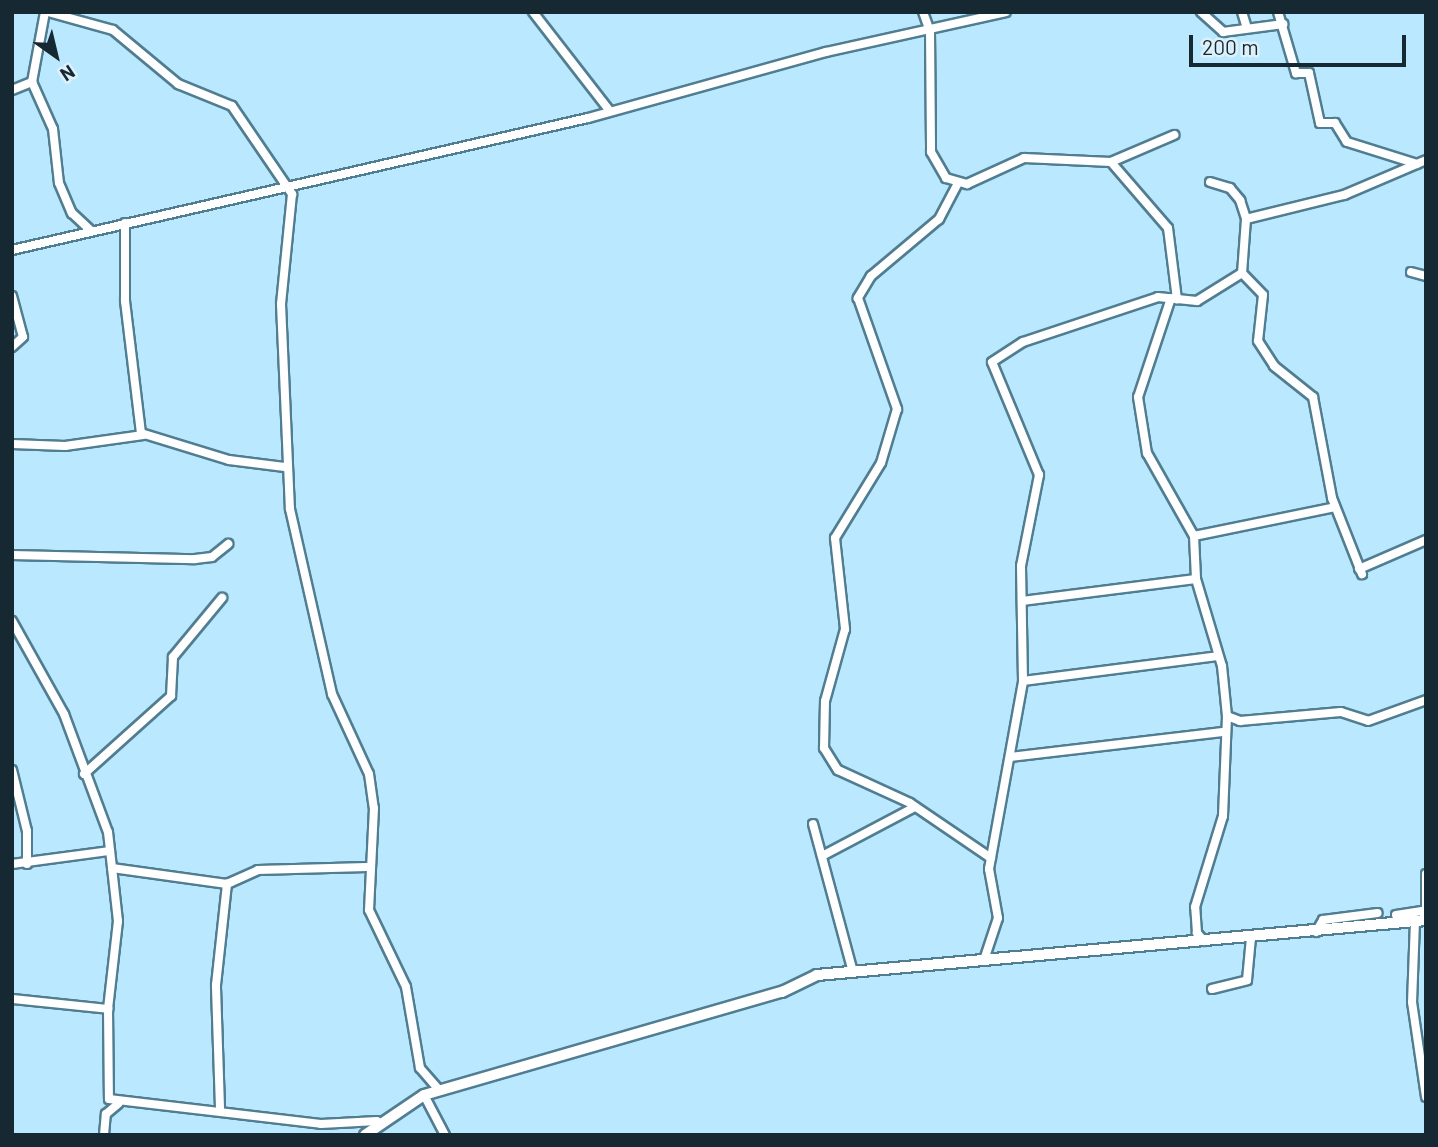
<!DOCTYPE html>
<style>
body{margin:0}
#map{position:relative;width:1438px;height:1147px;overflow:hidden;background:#b9e8ff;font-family:Barlow,sans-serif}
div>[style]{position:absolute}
.roads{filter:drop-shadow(2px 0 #517d91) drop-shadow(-2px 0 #517d91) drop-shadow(0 2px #517d91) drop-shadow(0 -2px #517d91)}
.minor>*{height:8px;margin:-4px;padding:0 4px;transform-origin:4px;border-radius:4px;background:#fff}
.major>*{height:10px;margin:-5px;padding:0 5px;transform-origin:5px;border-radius:5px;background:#fff}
span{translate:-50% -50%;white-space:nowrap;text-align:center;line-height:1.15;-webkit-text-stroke:5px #def1fa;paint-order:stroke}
.frame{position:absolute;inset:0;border:14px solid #162831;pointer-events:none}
.north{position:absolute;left:21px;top:21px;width:70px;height:70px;-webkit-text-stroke:5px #def1fa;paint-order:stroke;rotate:146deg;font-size:19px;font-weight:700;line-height:28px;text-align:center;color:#162831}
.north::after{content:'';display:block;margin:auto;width:24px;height:32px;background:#162831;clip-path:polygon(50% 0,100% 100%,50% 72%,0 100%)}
.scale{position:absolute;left:1189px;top:35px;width:217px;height:32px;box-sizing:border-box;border:4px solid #162831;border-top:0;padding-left:9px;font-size:21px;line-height:24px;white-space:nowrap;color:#162831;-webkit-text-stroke:5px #def1fa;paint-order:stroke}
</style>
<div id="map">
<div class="roads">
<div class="minor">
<div style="left:45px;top:12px;width:71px;rotate:100.5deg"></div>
<div style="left:32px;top:82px;width:51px;rotate:65.9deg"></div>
<div style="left:53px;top:129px;width:54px;rotate:83.7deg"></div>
<div style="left:59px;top:183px;width:33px;rotate:67deg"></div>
<div style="left:72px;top:213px;width:26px;rotate:43deg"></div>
<div style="left:48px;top:12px;width:67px;rotate:15.5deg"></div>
<div style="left:113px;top:30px;width:85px;rotate:39.7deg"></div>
<div style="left:178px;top:84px;width:58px;rotate:22.2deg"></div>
<div style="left:232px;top:106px;width:107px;rotate:55.7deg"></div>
<div style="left:292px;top:194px;width:111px;rotate:95.7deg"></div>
<div style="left:281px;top:304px;width:205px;rotate:87.5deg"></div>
<div style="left:290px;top:509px;width:190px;rotate:77.2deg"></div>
<div style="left:332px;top:694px;width:88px;rotate:65.2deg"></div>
<div style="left:369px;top:774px;width:34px;rotate:82deg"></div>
<div style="left:374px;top:808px;width:102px;rotate:92.8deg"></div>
<div style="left:369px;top:910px;width:85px;rotate:64.3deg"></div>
<div style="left:406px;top:987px;width:82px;rotate:80.2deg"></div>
<div style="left:420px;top:1068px;width:29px;rotate:49deg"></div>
<div style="left:533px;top:12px;width:124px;rotate:52.2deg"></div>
<div style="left:923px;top:12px;width:20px;rotate:70deg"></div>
<div style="left:930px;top:31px;width:121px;rotate:89.5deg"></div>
<div style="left:931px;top:152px;width:30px;rotate:60deg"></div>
<div style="left:946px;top:178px;width:22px;rotate:16deg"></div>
<div style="left:967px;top:184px;width:63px;rotate:-24.5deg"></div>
<div style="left:1024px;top:158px;width:87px;rotate:2.6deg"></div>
<div style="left:1111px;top:162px;width:69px;rotate:-23.2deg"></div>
<div style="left:1201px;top:12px;width:30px;rotate:42deg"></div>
<div style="left:1223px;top:32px;width:61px;rotate:-7.6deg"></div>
<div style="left:1242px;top:12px;width:17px;rotate:73deg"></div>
<div style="left:1278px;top:12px;width:64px;rotate:73.6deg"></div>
<div style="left:1296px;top:73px;width:13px"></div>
<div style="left:1309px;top:73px;width:51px;rotate:77.6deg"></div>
<div style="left:1320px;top:123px;width:15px"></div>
<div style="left:1335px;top:123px;width:22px;rotate:58deg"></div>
<div style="left:1347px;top:142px;width:73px;rotate:17.4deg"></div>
<div style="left:12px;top:90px;width:22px;rotate:-22deg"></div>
<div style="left:1111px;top:162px;width:87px;rotate:49.2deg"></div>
<div style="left:1168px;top:228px;width:72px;rotate:82.8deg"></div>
<div style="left:1210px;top:182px;width:21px;rotate:17deg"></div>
<div style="left:1230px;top:188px;width:16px;rotate:50deg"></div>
<div style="left:1240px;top:200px;width:20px;rotate:72deg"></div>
<div style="left:1246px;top:219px;width:54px;rotate:94.2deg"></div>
<div style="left:1242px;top:273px;width:30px;rotate:46deg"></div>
<div style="left:1263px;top:295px;width:46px;rotate:96.2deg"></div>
<div style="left:1258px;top:341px;width:30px;rotate:57deg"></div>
<div style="left:1274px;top:366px;width:50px;rotate:38.5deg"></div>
<div style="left:1313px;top:397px;width:103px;rotate:79.3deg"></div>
<div style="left:1332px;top:498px;width:82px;rotate:68.5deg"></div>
<div style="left:958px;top:183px;width:41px;rotate:117.8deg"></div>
<div style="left:939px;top:219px;width:89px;rotate:140deg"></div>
<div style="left:871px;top:276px;width:26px;rotate:121deg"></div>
<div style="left:858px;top:298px;width:118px;rotate:70.6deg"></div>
<div style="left:897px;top:409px;width:56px;rotate:106.5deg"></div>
<div style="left:881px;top:463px;width:88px;rotate:121.5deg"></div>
<div style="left:835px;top:538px;width:92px;rotate:83.7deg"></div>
<div style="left:845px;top:629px;width:75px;rotate:105.5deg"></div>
<div style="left:825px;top:701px;width:47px;rotate:91.2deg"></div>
<div style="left:824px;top:748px;width:26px;rotate:58deg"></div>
<div style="left:838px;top:770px;width:79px;rotate:24.6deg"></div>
<div style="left:910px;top:803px;width:98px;rotate:34.2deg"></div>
<div style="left:1246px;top:219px;width:101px;rotate:-13.8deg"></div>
<div style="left:1344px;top:195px;width:89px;rotate:-23.1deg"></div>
<div style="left:125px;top:223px;width:78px;rotate:90deg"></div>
<div style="left:125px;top:301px;width:133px;rotate:83.1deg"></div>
<div style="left:141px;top:433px;width:92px;rotate:17.1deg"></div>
<div style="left:229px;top:460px;width:56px;rotate:7.1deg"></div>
<div style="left:12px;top:250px;width:591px;rotate:-12.91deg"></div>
<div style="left:588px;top:118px;width:247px;rotate:-15.5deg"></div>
<div style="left:826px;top:52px;width:184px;rotate:-12.5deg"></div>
<div style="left:1411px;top:272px;width:16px;rotate:15deg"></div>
<div style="left:12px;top:296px;width:42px;rotate:75deg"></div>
<div style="left:23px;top:337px;width:15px;rotate:138deg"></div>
<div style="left:1171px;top:298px;width:104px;rotate:108.4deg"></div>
<div style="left:1138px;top:397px;width:57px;rotate:80.9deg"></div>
<div style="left:1147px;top:453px;width:95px;rotate:60.5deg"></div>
<div style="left:1194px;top:536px;width:43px;rotate:87.3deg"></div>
<div style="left:1196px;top:579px;width:91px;rotate:73.4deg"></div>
<div style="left:1222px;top:666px;width:50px;rotate:84.3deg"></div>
<div style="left:1227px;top:716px;width:14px;rotate:21deg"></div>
<div style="left:1240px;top:721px;width:101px;rotate:-5.1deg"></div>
<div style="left:1341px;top:712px;width:28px;rotate:18deg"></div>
<div style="left:1368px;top:721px;width:62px;rotate:-19.9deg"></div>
<div style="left:12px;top:444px;width:53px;rotate:2.2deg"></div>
<div style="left:65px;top:446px;width:79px;rotate:-8deg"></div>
<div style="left:1194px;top:536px;width:144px;rotate:-11.6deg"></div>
<div style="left:12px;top:555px;width:183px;rotate:1.3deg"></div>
<div style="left:195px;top:559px;width:17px;rotate:-7deg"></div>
<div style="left:212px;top:557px;width:21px;rotate:-39deg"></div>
<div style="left:1359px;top:569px;width:73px;rotate:-23.4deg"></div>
<div style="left:1022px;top:601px;width:175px;rotate:-7.2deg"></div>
<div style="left:12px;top:621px;width:107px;rotate:60.8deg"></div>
<div style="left:64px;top:714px;width:126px;rotate:69.6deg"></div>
<div style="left:108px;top:832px;width:90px;rotate:83.6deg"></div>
<div style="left:118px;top:921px;width:89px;rotate:96.5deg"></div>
<div style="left:108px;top:1009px;width:90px;rotate:89.4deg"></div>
<div style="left:109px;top:1099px;width:213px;rotate:6.7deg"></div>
<div style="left:321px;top:1124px;width:56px;rotate:-3.1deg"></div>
<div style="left:1023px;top:681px;width:196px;rotate:-7.3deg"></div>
<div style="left:1010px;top:757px;width:214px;rotate:-6.7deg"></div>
<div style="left:12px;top:770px;width:63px;rotate:76.2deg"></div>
<div style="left:27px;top:831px;width:33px;rotate:90deg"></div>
<div style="left:84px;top:774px;width:117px;rotate:-41.9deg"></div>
<div style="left:171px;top:696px;width:39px;rotate:-87deg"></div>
<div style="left:173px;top:657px;width:77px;rotate:-50.3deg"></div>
<div style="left:813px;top:824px;width:150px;rotate:74.9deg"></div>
<div style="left:822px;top:856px;width:105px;rotate:-27.8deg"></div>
<div style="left:12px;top:864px;width:99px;rotate:-7.6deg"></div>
<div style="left:112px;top:868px;width:116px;rotate:7.9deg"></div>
<div style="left:227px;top:884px;width:34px;rotate:-24deg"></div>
<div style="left:258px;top:870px;width:109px;rotate:-1.6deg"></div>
<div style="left:1396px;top:915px;width:26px;rotate:-9deg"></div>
<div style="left:1426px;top:920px;width:46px;rotate:-90deg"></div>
<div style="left:1415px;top:921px;width:81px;rotate:92.1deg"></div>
<div style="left:1412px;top:1002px;width:96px;rotate:81.6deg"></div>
<div style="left:1316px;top:932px;width:14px;rotate:-60deg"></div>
<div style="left:1323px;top:920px;width:55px;rotate:-7.3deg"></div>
<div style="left:1204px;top:941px;width:11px;rotate:-131deg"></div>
<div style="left:1197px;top:933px;width:26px;rotate:-94deg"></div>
<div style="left:1195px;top:907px;width:95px;rotate:-72.9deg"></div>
<div style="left:1223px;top:816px;width:100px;rotate:-87.7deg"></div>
<div style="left:984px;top:960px;width:44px;rotate:-71.6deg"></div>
<div style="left:998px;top:918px;width:50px;rotate:-100.4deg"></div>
<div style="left:989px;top:869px;width:191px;rotate:-79.7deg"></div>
<div style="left:1023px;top:681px;width:115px;rotate:-91deg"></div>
<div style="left:1021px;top:566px;width:93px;rotate:-78.8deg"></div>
<div style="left:1039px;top:475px;width:122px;rotate:-112.6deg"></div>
<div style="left:992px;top:362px;width:37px;rotate:-33deg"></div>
<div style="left:1023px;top:342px;width:142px;rotate:-18.4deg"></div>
<div style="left:1158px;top:297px;width:39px;rotate:6deg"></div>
<div style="left:1197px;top:301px;width:53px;rotate:-31.9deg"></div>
<div style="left:1212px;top:989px;width:36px;rotate:-14deg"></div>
<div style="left:1247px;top:980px;width:42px;rotate:-84.6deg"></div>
<div style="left:12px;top:999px;width:97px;rotate:5.9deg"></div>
<div style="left:424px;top:1095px;width:45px;rotate:62.3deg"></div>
<div style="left:220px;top:1108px;width:123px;rotate:-91.9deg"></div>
<div style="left:216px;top:985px;width:102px;rotate:-83.8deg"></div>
<div style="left:104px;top:1135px;width:21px;rotate:-85deg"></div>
<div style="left:106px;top:1114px;width:16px;rotate:-40deg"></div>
</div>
<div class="major">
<div style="left:365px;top:1135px;width:71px;rotate:-34.1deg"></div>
<div style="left:424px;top:1095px;width:373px;rotate:-16.1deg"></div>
<div style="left:782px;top:992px;width:39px;rotate:-26deg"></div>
<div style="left:817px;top:975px;width:611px;rotate:-5.16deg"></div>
</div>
</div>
<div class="frame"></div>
<div class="north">N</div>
<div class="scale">200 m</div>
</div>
